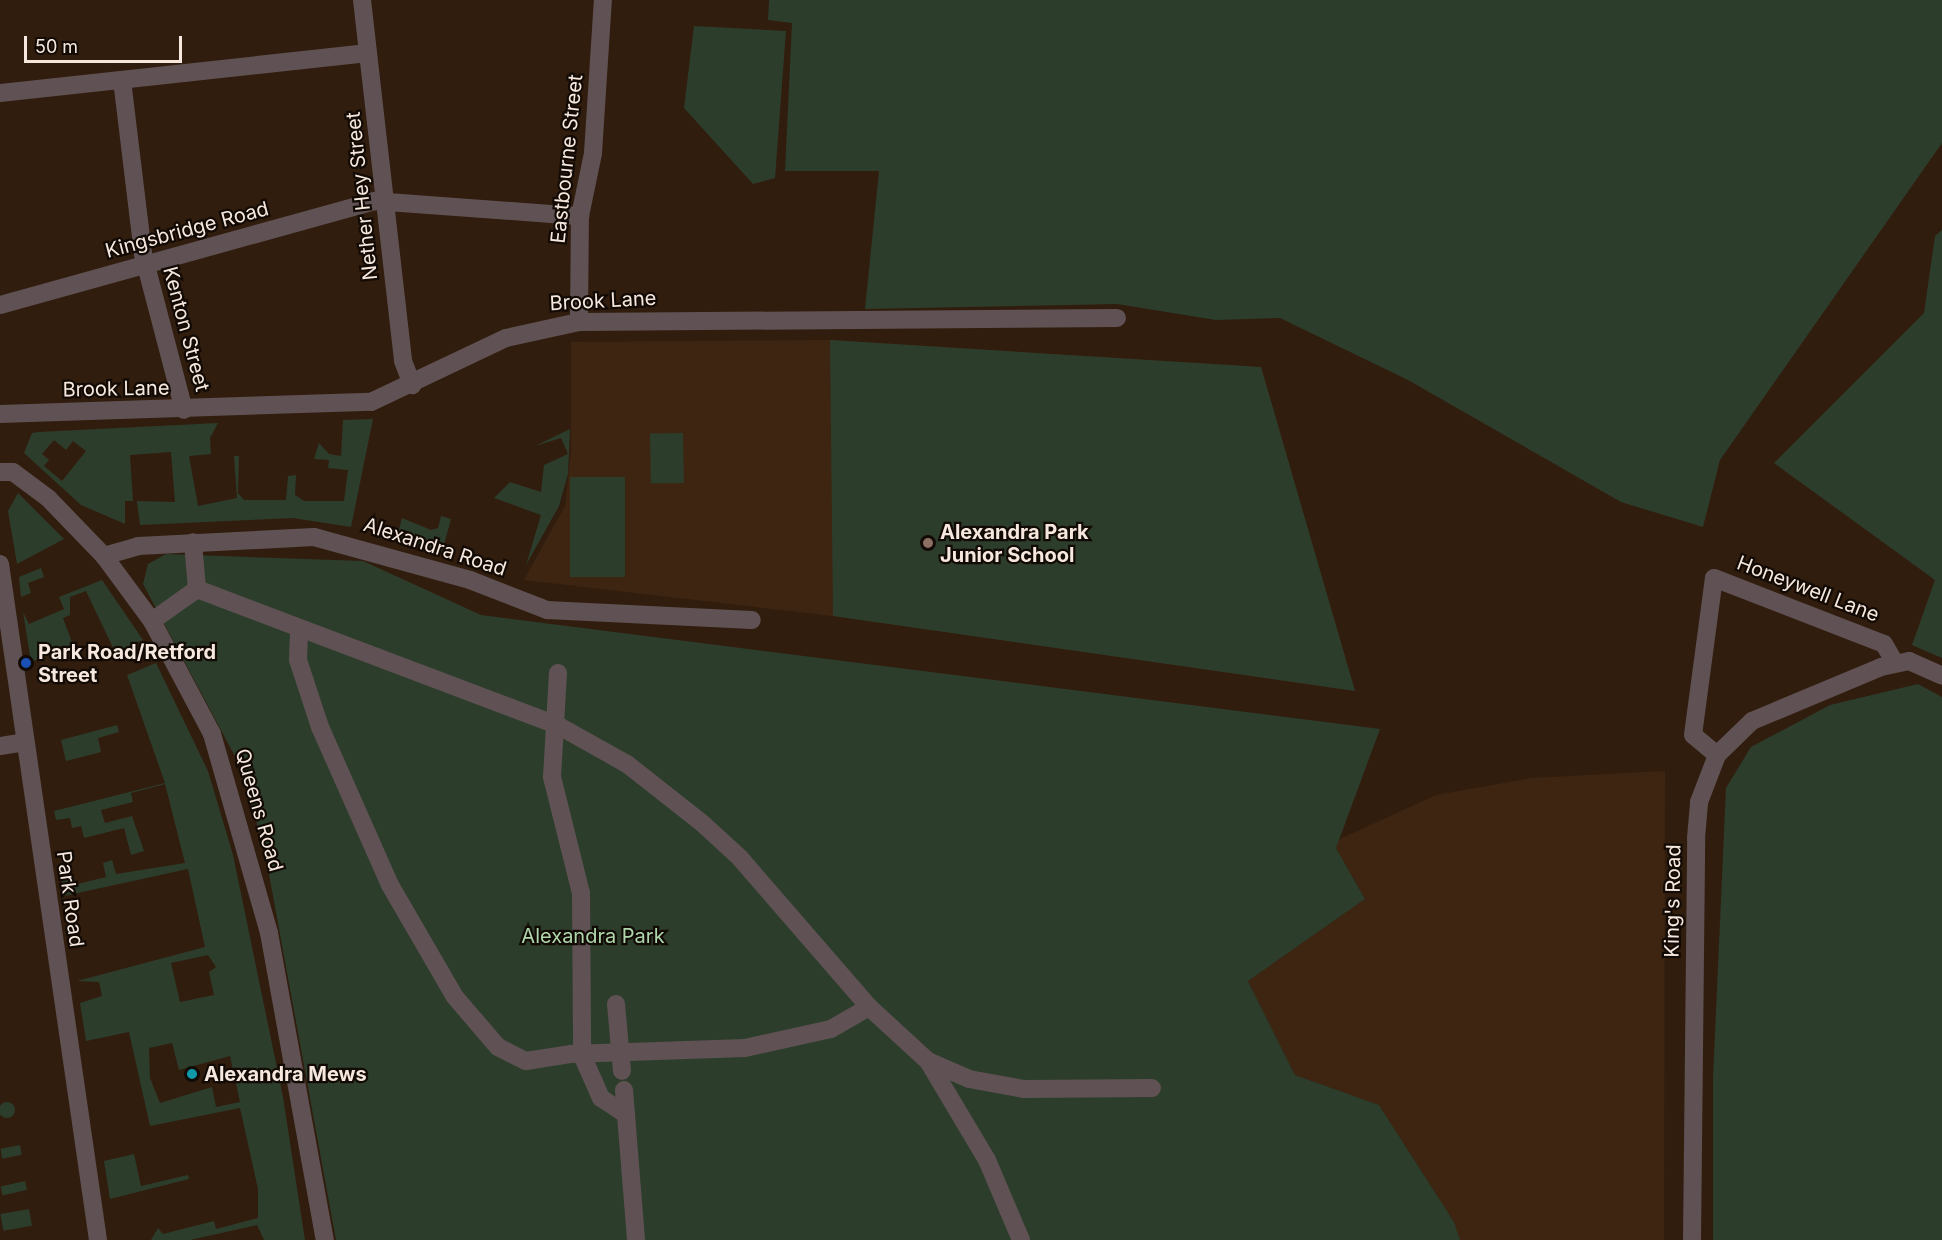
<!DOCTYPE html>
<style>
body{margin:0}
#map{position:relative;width:1942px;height:1240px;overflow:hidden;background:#311d0e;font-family:Inter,sans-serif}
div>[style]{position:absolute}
.built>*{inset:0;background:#3e2511}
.green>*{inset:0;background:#2d3d2c;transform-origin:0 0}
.round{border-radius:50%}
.minor>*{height:18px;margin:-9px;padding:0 9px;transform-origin:9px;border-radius:9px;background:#605254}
.dots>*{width:16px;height:16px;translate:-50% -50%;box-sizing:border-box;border:3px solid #120a04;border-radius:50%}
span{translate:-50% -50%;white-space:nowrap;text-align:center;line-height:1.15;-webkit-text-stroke:4.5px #120a04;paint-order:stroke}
.street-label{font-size:20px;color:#f6e8de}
.poi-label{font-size:20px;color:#f6e8de;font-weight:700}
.left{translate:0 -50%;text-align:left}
.park-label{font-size:20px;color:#aed7ab}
.scale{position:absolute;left:24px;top:36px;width:158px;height:27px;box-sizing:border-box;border:3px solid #f6e8de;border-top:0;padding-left:8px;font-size:18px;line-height:21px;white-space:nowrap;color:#f6e8de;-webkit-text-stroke:4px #120a04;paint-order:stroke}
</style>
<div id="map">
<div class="built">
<div style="clip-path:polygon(830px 340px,1261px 367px,1355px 691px,833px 616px,524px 580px,565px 506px,571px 451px,571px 342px)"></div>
<div style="clip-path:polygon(1665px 771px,1664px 1240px,1460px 1240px,1454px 1222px,1379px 1105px,1295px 1075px,1248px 981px,1365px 899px,1336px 848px,1340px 839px,1436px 795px,1532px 778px)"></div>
</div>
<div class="green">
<div style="clip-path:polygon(769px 0,1942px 0,1942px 143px,1720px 460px,1703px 527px,1621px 502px,1408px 380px,1280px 318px,1216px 320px,1117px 304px,865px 309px,879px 171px,785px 171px,792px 23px,768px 20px)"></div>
<div style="clip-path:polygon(694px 26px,786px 31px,775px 178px,753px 184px,684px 108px)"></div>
<div style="clip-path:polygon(1942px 230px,1942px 658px,1912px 645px,1935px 580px,1774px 463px,1924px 313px,1935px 236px)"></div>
<div style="clip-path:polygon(830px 340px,1261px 367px,1355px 691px,833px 616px)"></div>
<div style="clip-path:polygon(evenodd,373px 419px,351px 527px,293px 518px,140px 525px,137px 501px,175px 502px,171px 452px,130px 455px,133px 501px,125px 501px,125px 524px,81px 505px,24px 453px,32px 433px,39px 432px,218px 423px,210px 438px,211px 454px,189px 456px,198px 506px,237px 498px,234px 456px,239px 456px,238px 493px,244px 500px,286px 500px,288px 476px,296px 475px,295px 495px,304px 501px,344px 501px,348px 470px,328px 468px,329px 460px,314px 459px,319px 443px,329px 454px,341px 456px,343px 420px,373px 419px,54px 440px,66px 450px,73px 441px,86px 451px,62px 481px,44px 466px,49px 460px,42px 454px,54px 440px)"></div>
<div style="clip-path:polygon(570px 429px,568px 474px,559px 506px,526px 565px,541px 515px,494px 498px,510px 482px,541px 492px,544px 465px,568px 454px,561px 438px,535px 446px)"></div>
<div style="left:683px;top:433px;width:50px;height:33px;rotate:89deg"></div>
<div style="left:570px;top:477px;width:55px;height:100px"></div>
<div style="clip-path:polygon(18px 493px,64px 539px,17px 564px,8px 511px)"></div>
<div style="clip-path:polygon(441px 516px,451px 519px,442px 552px,397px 537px,402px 518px,431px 530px,438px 528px)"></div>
<div style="clip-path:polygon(166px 554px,363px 561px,481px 615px,1380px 729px,1336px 848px,1365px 899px,1248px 981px,1295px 1075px,1379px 1105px,1454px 1222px,1460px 1240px,336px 1240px,264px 847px,238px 762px,143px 584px,148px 564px)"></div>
<div style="clip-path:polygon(41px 568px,44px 577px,28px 583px,31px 593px,21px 597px,19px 577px)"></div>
<div style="clip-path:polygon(102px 580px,143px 640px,115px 652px,86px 591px,70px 597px,70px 615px,63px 618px,73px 645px,31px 662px,23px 612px,29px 624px,64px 609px,59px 597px)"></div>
<div style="clip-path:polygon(evenodd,156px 663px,208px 771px,233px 855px,283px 1097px,305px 1240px,264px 1240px,257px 1225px,190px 1240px,151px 1240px,158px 1228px,163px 1234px,214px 1221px,216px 1229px,258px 1218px,258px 1189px,240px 1108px,150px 1126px,129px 1032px,86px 1041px,80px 1003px,102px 996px,99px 982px,77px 981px,205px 947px,188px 869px,64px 896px,61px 873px,70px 871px,74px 885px,106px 877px,103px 863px,112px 860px,116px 874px,185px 863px,165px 784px,131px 793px,133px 802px,101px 810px,105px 823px,132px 816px,144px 851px,131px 855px,124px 828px,84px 838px,81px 826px,72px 828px,70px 818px,56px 820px,54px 811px,165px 783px,127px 675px,156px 663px,208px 955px,216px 967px,209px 972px,214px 995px,180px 1002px,171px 963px,208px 955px,156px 663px,172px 1043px,179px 1070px,230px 1056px,240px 1102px,216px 1107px,212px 1087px,160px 1103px,150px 1078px,149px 1048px,172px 1043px)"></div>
<div style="clip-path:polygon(1918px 684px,1942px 697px,1942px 1240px,1713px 1240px,1713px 1078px,1726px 788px,1751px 747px,1830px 705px)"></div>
<div style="clip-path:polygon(117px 725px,119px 732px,98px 738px,101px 752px,66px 761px,61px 740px)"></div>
<div class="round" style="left:-1px;top:1102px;width:16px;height:16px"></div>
<div style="left:20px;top:1145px;width:10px;height:20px;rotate:79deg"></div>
<div style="clip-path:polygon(134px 1154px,141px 1186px,188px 1175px,189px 1179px,110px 1199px,104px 1161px)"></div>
<div style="left:25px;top:1181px;width:9px;height:25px;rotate:77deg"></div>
<div style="left:29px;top:1209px;width:17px;height:29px;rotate:80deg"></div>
</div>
<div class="minor">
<div style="left:362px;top:0;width:363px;rotate:83.5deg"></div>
<div style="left:403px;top:361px;width:26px;rotate:69deg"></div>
<div style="left:122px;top:80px;width:175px;rotate:83.1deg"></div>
<div style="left:143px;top:254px;width:161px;rotate:75.3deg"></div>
<div style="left:0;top:93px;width:370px;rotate:-6.2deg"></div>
<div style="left:0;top:305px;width:388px;rotate:-15.5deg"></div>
<div style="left:374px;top:201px;width:207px;rotate:4.2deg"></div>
<div style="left:579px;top:322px;width:106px;rotate:-89.5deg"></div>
<div style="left:580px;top:216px;width:64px;rotate:-78.3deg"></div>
<div style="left:593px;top:153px;width:153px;rotate:-86.3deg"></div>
<div style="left:0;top:414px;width:371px;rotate:-1.9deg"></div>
<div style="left:371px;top:402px;width:149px;rotate:-25.4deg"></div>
<div style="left:506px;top:338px;width:75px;rotate:-12.4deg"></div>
<div style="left:579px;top:322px;width:538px;rotate:-0.43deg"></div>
<div style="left:0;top:472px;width:13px"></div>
<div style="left:13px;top:472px;width:44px;rotate:36.6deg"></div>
<div style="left:48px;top:498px;width:81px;rotate:46deg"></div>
<div style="left:104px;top:556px;width:81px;rotate:53.6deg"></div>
<div style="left:152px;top:621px;width:128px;rotate:62deg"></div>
<div style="left:212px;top:734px;width:207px;rotate:74deg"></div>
<div style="left:269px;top:933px;width:312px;rotate:79.7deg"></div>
<div style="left:104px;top:556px;width:35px;rotate:-16deg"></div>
<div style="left:138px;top:546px;width:176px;rotate:-2.9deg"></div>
<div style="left:314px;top:537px;width:162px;rotate:15.4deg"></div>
<div style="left:470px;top:580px;width:83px;rotate:21.3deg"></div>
<div style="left:547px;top:610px;width:205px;rotate:2.8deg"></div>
<div style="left:0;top:564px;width:683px;rotate:81.75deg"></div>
<div style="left:197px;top:589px;width:387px;rotate:20.7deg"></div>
<div style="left:559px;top:726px;width:78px;rotate:29.2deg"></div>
<div style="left:627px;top:764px;width:95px;rotate:38.2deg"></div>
<div style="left:702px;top:823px;width:52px;rotate:42.6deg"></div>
<div style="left:740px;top:858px;width:197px;rotate:49.1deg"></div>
<div style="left:869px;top:1007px;width:80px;rotate:42.5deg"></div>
<div style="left:928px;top:1061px;width:115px;rotate:59.2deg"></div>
<div style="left:987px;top:1160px;width:87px;rotate:67deg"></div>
<div style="left:152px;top:621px;width:55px;rotate:-35.4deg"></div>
<div style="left:197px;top:589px;width:47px;rotate:-94.9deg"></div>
<div style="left:299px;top:632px;width:28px;rotate:92deg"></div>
<div style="left:298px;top:660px;width:71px;rotate:71.8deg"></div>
<div style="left:320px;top:727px;width:173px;rotate:66.1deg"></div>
<div style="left:390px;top:885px;width:129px;rotate:59.9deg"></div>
<div style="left:455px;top:997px;width:66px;rotate:49.3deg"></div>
<div style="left:498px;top:1047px;width:31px;rotate:27deg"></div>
<div style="left:526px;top:1061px;width:46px;rotate:-8.8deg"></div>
<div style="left:571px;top:1054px;width:174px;rotate:-2deg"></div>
<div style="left:745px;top:1048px;width:88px;rotate:-12.5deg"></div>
<div style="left:831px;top:1029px;width:44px;rotate:-30.1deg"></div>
<div style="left:558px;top:673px;width:104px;rotate:93.3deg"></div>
<div style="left:552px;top:777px;width:120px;rotate:76deg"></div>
<div style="left:581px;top:893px;width:162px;rotate:89.6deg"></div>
<div style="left:582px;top:1055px;width:47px;rotate:66.2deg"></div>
<div style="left:601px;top:1098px;width:30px;rotate:33deg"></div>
<div style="left:0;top:746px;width:24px;rotate:-9deg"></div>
<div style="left:1717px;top:755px;width:31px;rotate:-140deg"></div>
<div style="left:1693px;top:735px;width:158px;rotate:-82.4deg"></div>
<div style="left:1714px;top:578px;width:182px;rotate:21.2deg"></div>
<div style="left:1884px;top:644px;width:22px;rotate:60deg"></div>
<div style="left:616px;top:1004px;width:67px;rotate:84.9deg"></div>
<div style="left:928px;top:1061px;width:45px;rotate:23.7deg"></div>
<div style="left:969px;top:1079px;width:56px;rotate:10.3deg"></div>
<div style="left:1024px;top:1089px;width:128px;rotate:-0.4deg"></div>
<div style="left:624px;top:1090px;width:150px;rotate:85.4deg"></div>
<div style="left:1692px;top:1240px;width:402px;rotate:-89.4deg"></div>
<div style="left:1696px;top:838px;width:36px;rotate:-85deg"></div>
<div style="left:1699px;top:802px;width:50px;rotate:-69deg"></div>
<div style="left:1717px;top:755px;width:49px;rotate:-44.2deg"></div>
<div style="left:1752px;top:721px;width:140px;rotate:-22.7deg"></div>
<div style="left:1881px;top:667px;width:29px;rotate:-12deg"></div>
<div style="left:1909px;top:661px;width:36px;rotate:24deg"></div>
</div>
<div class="dots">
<div style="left:928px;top:543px;background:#8d6e63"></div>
<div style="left:26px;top:663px;background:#1a4fb4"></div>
<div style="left:192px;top:1074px;background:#0f9aa8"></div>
</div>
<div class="street-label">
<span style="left:567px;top:159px;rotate:-84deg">Eastbourne Street</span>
<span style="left:362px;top:196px;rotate:-96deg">Nether Hey Street</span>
<span style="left:187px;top:230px;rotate:-15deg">Kingsbridge Road</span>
<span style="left:603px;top:301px;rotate:-3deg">Brook Lane</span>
<span style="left:186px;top:329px;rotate:75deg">Kenton Street</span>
<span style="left:116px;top:389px;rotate:-1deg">Brook Lane</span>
<span style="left:435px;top:547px;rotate:18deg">Alexandra Road</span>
<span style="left:1808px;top:589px;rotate:21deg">Honeywell Lane</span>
<span style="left:259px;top:810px;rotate:74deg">Queens Road</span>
<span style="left:70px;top:899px;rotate:82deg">Park Road</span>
<span style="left:1673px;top:901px;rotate:-89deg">King's Road</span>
</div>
<div class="poi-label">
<span class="left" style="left:940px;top:544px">Alexandra Park<br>Junior School</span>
<span class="left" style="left:38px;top:664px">Park Road/Retford<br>Street</span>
<span class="left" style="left:204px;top:1074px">Alexandra Mews</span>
</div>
<div class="park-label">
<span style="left:593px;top:936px">Alexandra Park</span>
</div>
<div class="scale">50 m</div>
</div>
